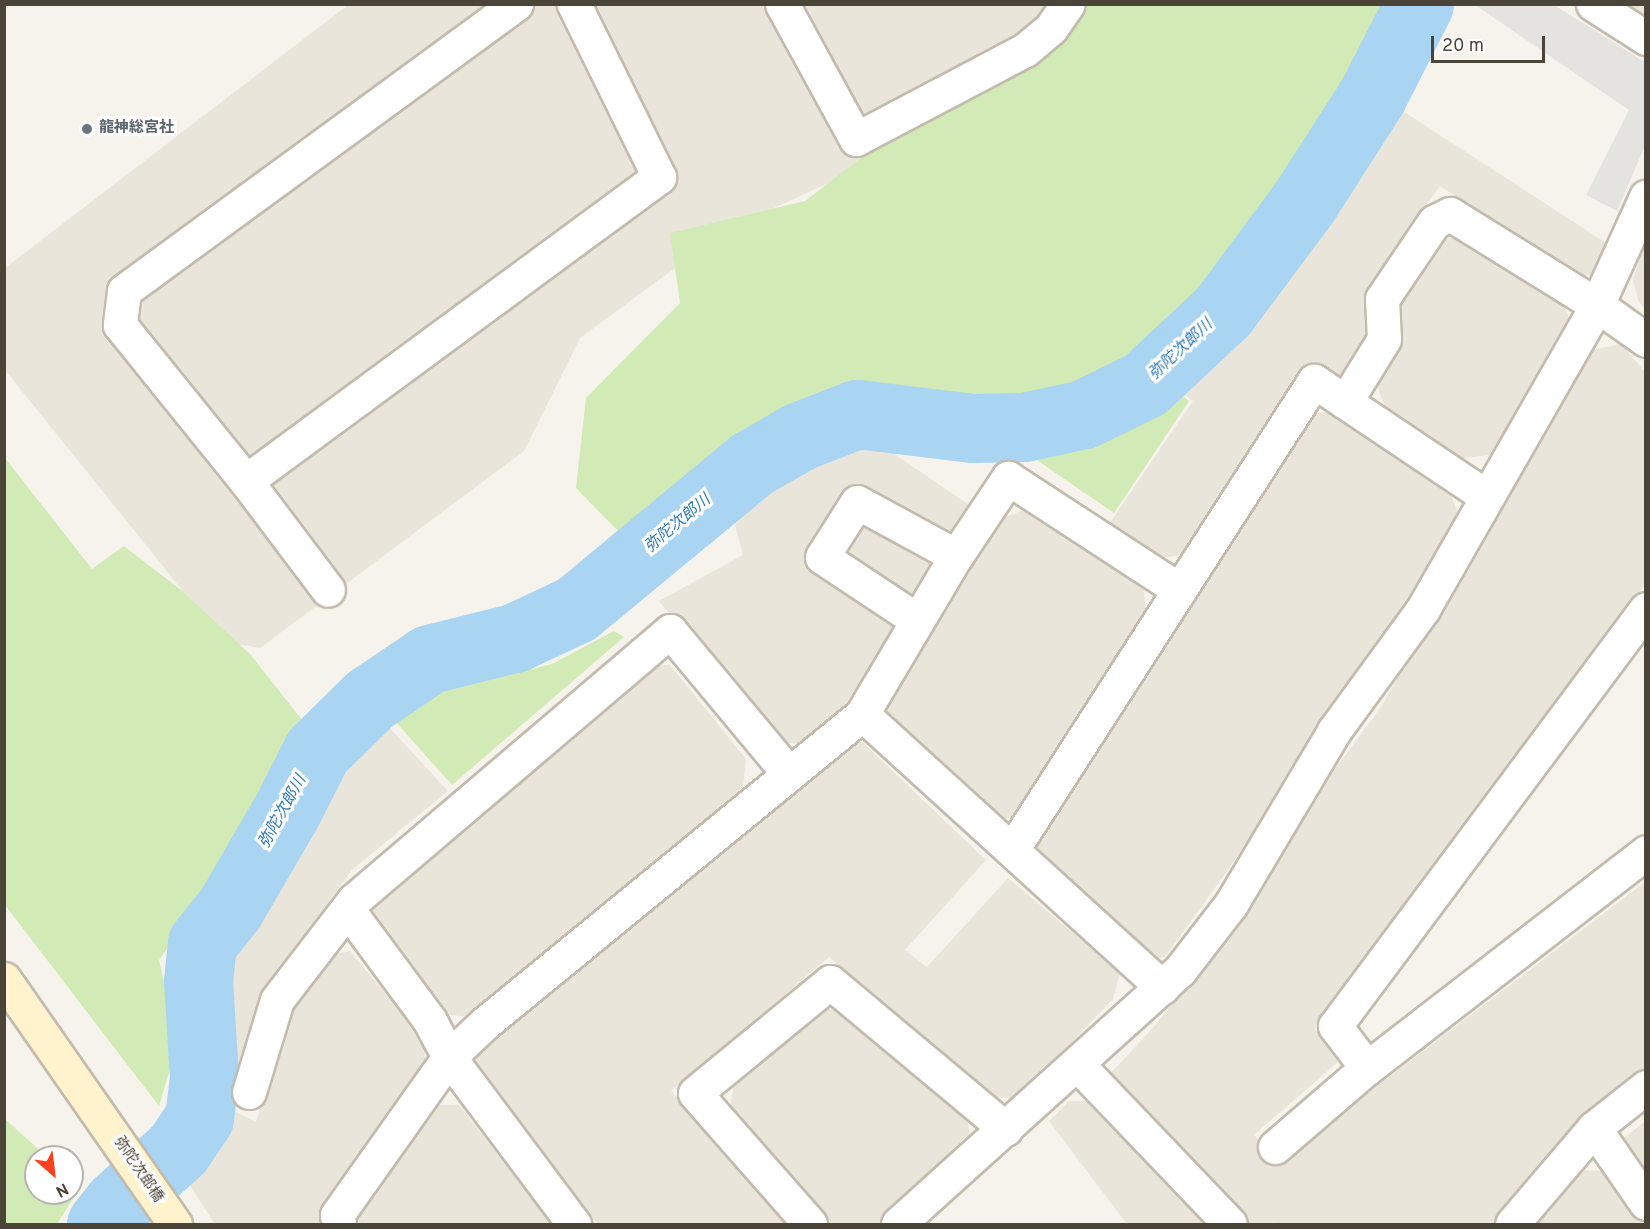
<!DOCTYPE html>
<meta charset="utf-8">
<style>
body{margin:0}
#map{position:relative;width:1650px;height:1229px;overflow:hidden;background:#f6f3ec;font-family:Overpass,"Noto Sans JP",sans-serif}
div>[style]{position:absolute}
.residential>*{inset:0;background:#eae5da;transform-origin:0 0}
.green>*{inset:0;background:#d2eab5}
.parking>*{inset:0;background:#e5e3e0}
.river>*{height:69px;margin:-34.5px;padding:0 34.5px;transform-origin:34.5px;border-radius:34.5px;background:#a9d4f2}
.roads{filter:drop-shadow(2px 0 #c2bbae) drop-shadow(-2px 0 #c2bbae) drop-shadow(0 2px #c2bbae) drop-shadow(0 -2px #c2bbae)}
.street>*{height:33px;margin:-16.5px;padding:0 16.5px;transform-origin:16.5px;border-radius:16.5px;background:#fff}
.secondary>*{height:33px;margin:-16.5px;padding:0 16.5px;transform-origin:16.5px;border-radius:16.5px;background:#fff3cd}
.dots>*{width:16px;height:16px;translate:-50% -50%;box-sizing:border-box;border:3px solid #fff;border-radius:50%}
span{translate:-50% -50%;white-space:nowrap;text-align:center;line-height:1.15;-webkit-text-stroke:6px #fff;paint-order:stroke}
.worship-label{font-size:15px;color:#5b616d;font-weight:700}
.left{translate:0 -50%;text-align:left}
.street-label{font-size:15px;color:#4b4439}
.water-label{font-size:16px;color:#2e7ab2;font-style:italic}
.frame{position:absolute;inset:0;border:6px solid #4b4439;pointer-events:none}
.north{position:absolute;left:24px;top:1145px;width:60px;height:60px;box-sizing:border-box;background:#fff;border:2px solid #b7b4b0;border-radius:50%;rotate:152deg;font-size:16px;font-weight:700;line-height:24px;text-align:center;color:#4b4439}
.north::after{content:'';display:block;margin:auto;width:21px;height:27px;background:#fc3f1d;clip-path:polygon(50% 0,100% 100%,50% 72%,0 100%)}
.scale{position:absolute;left:1431px;top:36px;width:114px;height:27px;box-sizing:border-box;border:3px solid #4b4439;border-top:0;padding-left:8px;font-size:18px;line-height:21px;white-space:nowrap;color:#4b4439;-webkit-text-stroke:4px #fff;paint-order:stroke}
</style>
<div id="map">
<div class="residential">
<div style="clip-path:polygon(348px 5px,1104px 5px,1077px 48px,881px 159px,728px 229px,580px 338px,524px 451px,260px 648px,224px 642px,5px 370px,5px 268px)"></div>
<div style="clip-path:polygon(1617px 5px,1645px 5px,1645px 22px)"></div>
<div style="clip-path:polygon(1395px 106px,1606px 243px,1594px 274px,1578px 277px,1440px 186px,1370px 288px,1373px 336px,1339px 382px,1309px 364px,1187px 554px,1160px 558px,1109px 524px,1193px 401px,1168px 383px,1232px 319px,1357px 166px)"></div>
<div style="clip-path:polygon(1459px 235px,1562px 302px,1571px 322px,1490px 455px,1457px 459px,1385px 408px,1373px 375px,1403px 329px,1397px 304px,1437px 243px)"></div>
<div style="clip-path:polygon(1645px 243px,1645px 310px,1638px 300px,1633px 279px)"></div>
<div style="clip-path:polygon(1621px 344px,1645px 372px,1645px 585px,1315px 1029px,1338px 1062px,1254px 1135px,1279px 1161px,1645px 882px,1645px 1074px,1498px 1224px,1277px 1224px,1274px 1222px,1271px 1224px,1250px 1224px,1108px 1076px,1152px 1029px,1232px 929px,1306px 808px,1381px 707px,1587px 351px)"></div>
<div style="clip-path:polygon(1332px 412px,1450px 491px,1458px 514px,1390px 636px,1213px 891px,1164px 958px,1141px 959px,1041px 862px,1034px 844px,1309px 413px)"></div>
<div style="clip-path:polygon(852px 425px,972px 507px,944px 548px,857px 488px,809px 562px,903px 619px,842px 708px,800px 744px,775px 741px,659px 601px,743px 555px,729px 501px)"></div>
<div style="clip-path:polygon(1027px 508px,1143px 586px,1146px 610px,1015px 818px,987px 818px,880px 725px,880px 706px,998px 521px)"></div>
<div style="left:863px;top:514px;width:87px;height:51px;rotate:32deg"></div>
<div style="clip-path:polygon(670px 665px,746px 759px,743px 787px,474px 1017px,448px 1015px,367px 920px,372px 900px,636px 666px)"></div>
<div style="clip-path:polygon(387px 725px,448px 791px,352px 870px,266px 986px,234px 1111px,256px 1122px,289px 1016px,327px 956px,350px 951px,424px 1040px,425px 1063px,318px 1224px,215px 1224px,182px 1174px,225px 1096px,194px 997px,204px 944px,278px 854px,312px 800px)"></div>
<div style="clip-path:polygon(862px 742px,986px 860px,905px 950px,927px 967px,1008px 878px,1120px 973px,1113px 999px,1066px 1048px,1049px 1077px,1024px 1100px,993px 1097px,829px 957px,671px 1091px,794px 1224px,598px 1224px,475px 1067px,476px 1050px,839px 744px)"></div>
<div style="clip-path:polygon(820px 1008px,845px 1010px,967px 1118px,972px 1146px,882px 1224px,824px 1224px,730px 1111px,734px 1083px)"></div>
<div style="clip-path:polygon(1069px 1101px,1091px 1101px,1210px 1224px,1127px 1224px,1049px 1121px)"></div>
<div style="clip-path:polygon(432px 1105px,459px 1105px,552px 1224px,359px 1224px,359px 1217px)"></div>
<div style="clip-path:polygon(1645px 1121px,1645px 1183px,1618px 1143px)"></div>
<div style="clip-path:polygon(1585px 1170px,1605px 1171px,1645px 1224px,1536px 1224px)"></div>
</div>
<div class="green">
<div style="clip-path:polygon(1076px 5px,1397px 5px,1292px 181px,1202px 302px,1102px 383px,991px 410px,870px 393px,763px 441px,626px 539px,576px 488px,586px 398px,680px 303px,670px 233px,805px 201px,878px 145px,1055px 51px)"></div>
<div style="clip-path:polygon(1167px 384px,1189px 401px,1114px 513px,1015px 445px,1138px 406px)"></div>
<div style="clip-path:polygon(5px 458px,92px 569px,124px 546px,181px 590px,250px 654px,306px 725px,224px 870px,159px 960px,178px 1042px,159px 1106px,5px 905px)"></div>
<div style="clip-path:polygon(614px 631px,624px 637px,452px 785px,393px 719px,412px 705px,444px 691px,552px 664px)"></div>
<div style="clip-path:polygon(4px 1118px,47px 1157px,36px 1157px,36px 1193px,72px 1193px,72px 1180px,80px 1188px,57px 1224px,5px 1224px)"></div>
</div>
<div class="parking">
<div style="clip-path:polygon(1475px 5px,1554px 5px,1645px 62px,1645px 146px,1617px 211px,1586px 195px,1629px 110px)"></div>
</div>
<div class="river">
<div style="left:101px;top:1224px;width:26px;rotate:-51deg"></div>
<div style="left:117px;top:1204px;width:82px;rotate:-42deg"></div>
<div style="left:178px;top:1149px;width:37px;rotate:-56deg"></div>
<div style="left:199px;top:1118px;width:40px;rotate:-82.9deg"></div>
<div style="left:204px;top:1078px;width:97px;rotate:-93.5deg"></div>
<div style="left:198px;top:981px;width:38px;rotate:-84deg"></div>
<div style="left:202px;top:943px;width:45px;rotate:-51.3deg"></div>
<div style="left:230px;top:908px;width:113px;rotate:-59.8deg"></div>
<div style="left:287px;top:810px;width:66px;rotate:-63deg"></div>
<div style="left:317px;top:751px;width:74px;rotate:-44.5deg"></div>
<div style="left:370px;top:699px;width:71px;rotate:-34.1deg"></div>
<div style="left:429px;top:659px;width:88px;rotate:-13.9deg"></div>
<div style="left:514px;top:638px;width:68px;rotate:-25.1deg"></div>
<div style="left:576px;top:609px;width:227px;rotate:-39.6deg"></div>
<div style="left:751px;top:464px;width:56px;rotate:-29.7deg"></div>
<div style="left:800px;top:436px;width:61px;rotate:-21.1deg"></div>
<div style="left:857px;top:414px;width:116px;rotate:6.9deg"></div>
<div style="left:972px;top:428px;width:52px;rotate:-1.1deg"></div>
<div style="left:1024px;top:427px;width:61px;rotate:-12.2deg"></div>
<div style="left:1084px;top:414px;width:68px;rotate:-26.2deg"></div>
<div style="left:1145px;top:384px;width:107px;rotate:-43.1deg"></div>
<div style="left:1223px;top:311px;width:136px;rotate:-53.4deg"></div>
<div style="left:1304px;top:202px;width:126px;rotate:-57.3deg"></div>
<div style="left:1372px;top:96px;width:103px;rotate:-62.9deg"></div>
</div>
<div class="roads">
<div class="street">
<div style="left:516px;top:4px;width:486px;rotate:143.8deg"></div>
<div style="left:124px;top:291px;width:34px;rotate:97deg"></div>
<div style="left:120px;top:325px;width:201px;rotate:51.1deg"></div>
<div style="left:246px;top:481px;width:513px;rotate:-36.36deg"></div>
<div style="left:659px;top:177px;width:193px;rotate:-116.2deg"></div>
<div style="left:782px;top:4px;width:154px;rotate:61.3deg"></div>
<div style="left:856px;top:139px;width:191px;rotate:-27.8deg"></div>
<div style="left:1025px;top:50px;width:34px;rotate:-40deg"></div>
<div style="left:1051px;top:28px;width:29px;rotate:-55deg"></div>
<div style="left:1593px;top:4px;width:63px;rotate:32.7deg"></div>
<div style="left:1345px;top:402px;width:74px;rotate:-58.2deg"></div>
<div style="left:1384px;top:339px;width:40px;rotate:-92.9deg"></div>
<div style="left:1382px;top:299px;width:93px;rotate:-56deg"></div>
<div style="left:1434px;top:222px;width:18px;rotate:-27deg"></div>
<div style="left:1450px;top:214px;width:173px;rotate:31.8deg"></div>
<div style="left:1597px;top:305px;width:60px;rotate:35.5deg"></div>
<div style="left:246px;top:481px;width:136px;rotate:53deg"></div>
<div style="left:917px;top:620px;width:114px;rotate:-146.4deg"></div>
<div style="left:822px;top:557px;width:65px;rotate:-57.5deg"></div>
<div style="left:857px;top:502px;width:113px;rotate:28.6deg"></div>
<div style="left:862px;top:714px;width:406px;rotate:42.3deg"></div>
<div style="left:1012px;top:850px;width:558px;rotate:-57.22deg"></div>
<div style="left:1314px;top:381px;width:208px;rotate:33.8deg"></div>
<div style="left:348px;top:910px;width:138px;rotate:53.5deg"></div>
<div style="left:430px;top:1021px;width:41px;rotate:62.2deg"></div>
<div style="left:449px;top:1057px;width:209px;rotate:53.2deg"></div>
<div style="left:1077px;top:1064px;width:221px;rotate:46.3deg"></div>
<div style="left:1367px;top:1068px;width:53px;rotate:-127.3deg"></div>
<div style="left:1335px;top:1026px;width:520px;rotate:-53.28deg"></div>
<div style="left:249px;top:1092px;width:96px;rotate:-73.1deg"></div>
<div style="left:277px;top:1000px;width:126px;rotate:-52.4deg"></div>
<div style="left:354px;top:900px;width:415px;rotate:-40.4deg"></div>
<div style="left:670px;top:631px;width:186px;rotate:50.2deg"></div>
<div style="left:1594px;top:1128px;width:91px;rotate:55.3deg"></div>
<div style="left:1275px;top:1147px;width:121px;rotate:-40.7deg"></div>
<div style="left:1367px;top:1068px;width:353px;rotate:-37.7deg"></div>
<div style="left:339px;top:1224px;width:9px;rotate:-103deg"></div>
<div style="left:337px;top:1215px;width:194px;rotate:-54.7deg"></div>
<div style="left:449px;top:1057px;width:50px;rotate:-43.4deg"></div>
<div style="left:485px;top:1023px;width:487px;rotate:-39.3deg"></div>
<div style="left:862px;top:714px;width:184px;rotate:-59.3deg"></div>
<div style="left:956px;top:556px;width:94px;rotate:-56.3deg"></div>
<div style="left:1008px;top:478px;width:205px;rotate:33.1deg"></div>
<div style="left:810px;top:1224px;width:174px;rotate:-131.3deg"></div>
<div style="left:695px;top:1093px;width:175px;rotate:-39.4deg"></div>
<div style="left:830px;top:982px;width:229px;rotate:39.9deg"></div>
<div style="left:898px;top:1224px;width:380px;rotate:-42deg"></div>
<div style="left:1180px;top:970px;width:83px;rotate:-52.3deg"></div>
<div style="left:1231px;top:904px;width:201px;rotate:-59.2deg"></div>
<div style="left:1334px;top:731px;width:151px;rotate:-53.9deg"></div>
<div style="left:1423px;top:609px;width:350px;rotate:-60.2deg"></div>
<div style="left:1597px;top:305px;width:119px;rotate:-65.6deg"></div>
<div style="left:1512px;top:1224px;width:126px;rotate:-49.5deg"></div>
<div style="left:1594px;top:1128px;width:66px;rotate:-38.3deg"></div>
</div>
<div class="secondary">
<div style="left:4px;top:979px;width:299px;rotate:55.1deg"></div>
</div>
</div>
<div class="dots">
<div style="left:87px;top:129px;background:#6b7280"></div>
</div>
<div class="worship-label">
<span class="left" style="left:99px;top:129px">龍神総宮社</span>
</div>
<div class="street-label">
<span style="left:138px;top:1170px;rotate:56deg">弥陀次郎橋</span>
</div>
<div class="water-label">
<span style="left:1181px;top:350px;rotate:-43deg">弥陀次郎川</span>
<span style="left:678px;top:524px;rotate:-40deg">弥陀次郎川</span>
<span style="left:283px;top:812px;rotate:-61deg">弥陀次郎川</span>
</div>
<div class="frame"></div>
<div class="north">N</div>
<div class="scale">20 m</div>
</div>
